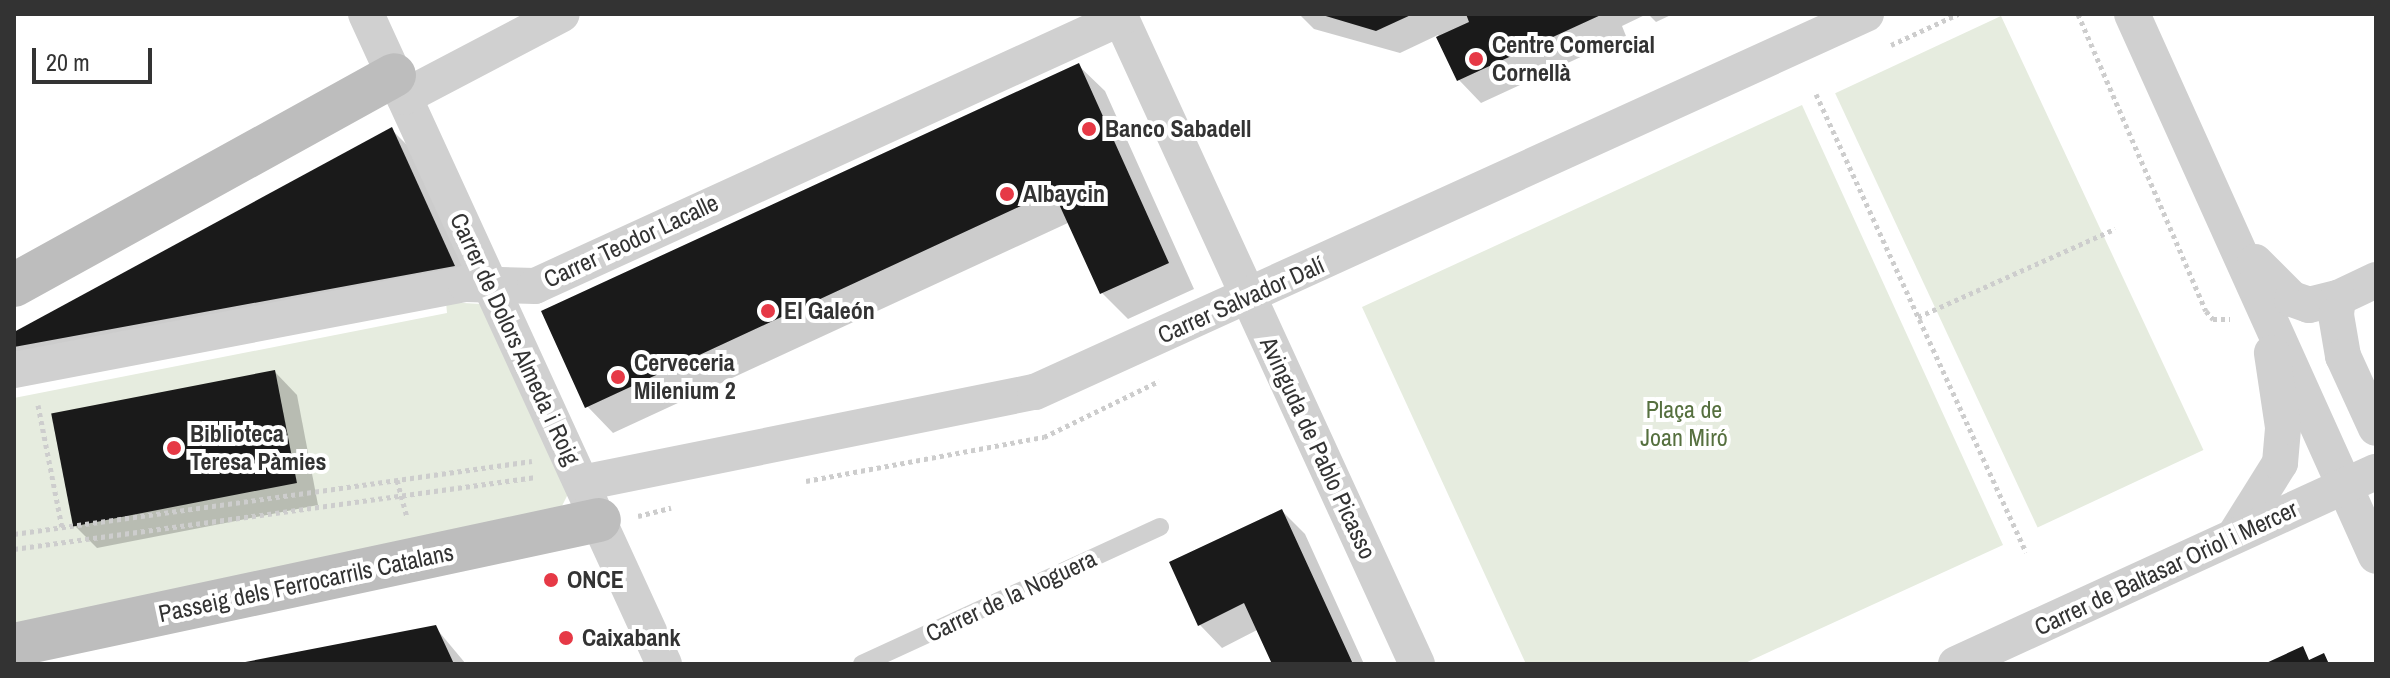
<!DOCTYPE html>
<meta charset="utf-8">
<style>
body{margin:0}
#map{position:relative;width:2390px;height:678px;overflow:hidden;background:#fff;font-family:"Archivo Narrow",sans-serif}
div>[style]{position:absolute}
.green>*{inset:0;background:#e6ecdf;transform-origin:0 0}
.shadow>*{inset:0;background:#0003}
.building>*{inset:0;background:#1a1a1a;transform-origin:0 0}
.path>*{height:5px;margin-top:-2.5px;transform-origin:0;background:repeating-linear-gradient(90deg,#cdcdcd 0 4px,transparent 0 8px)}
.lane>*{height:18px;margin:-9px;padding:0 9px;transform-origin:9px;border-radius:9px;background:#d0d0d0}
.street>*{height:36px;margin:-18px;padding:0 18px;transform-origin:18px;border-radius:18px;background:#d0d0d0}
.secondary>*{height:44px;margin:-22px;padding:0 22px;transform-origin:22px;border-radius:22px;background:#bdbdbd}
.dots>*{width:22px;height:22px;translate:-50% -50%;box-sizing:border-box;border:4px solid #fff;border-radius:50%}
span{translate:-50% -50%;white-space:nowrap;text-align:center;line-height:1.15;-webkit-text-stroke:8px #fff;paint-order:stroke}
.poi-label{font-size:24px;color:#333;font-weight:700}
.left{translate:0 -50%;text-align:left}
.street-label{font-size:24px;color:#333}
.park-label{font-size:24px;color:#56703f}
.frame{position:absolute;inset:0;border:16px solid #333;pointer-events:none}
.scale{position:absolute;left:32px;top:48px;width:120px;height:36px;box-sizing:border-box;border:4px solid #333;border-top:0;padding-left:10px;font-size:24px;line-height:28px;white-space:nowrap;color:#333;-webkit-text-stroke:6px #fff;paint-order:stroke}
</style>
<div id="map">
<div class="green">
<div style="left:2001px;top:16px;width:479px;height:183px;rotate:65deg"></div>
<div style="clip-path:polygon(1802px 105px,2003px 545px,1743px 664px,1526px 664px,1362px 307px)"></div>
<div style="clip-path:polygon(446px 302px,481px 304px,569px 492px,559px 512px,14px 636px,14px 398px,447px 313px)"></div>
</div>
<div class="shadow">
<div style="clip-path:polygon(1299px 14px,1647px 14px,1622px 26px,1626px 36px,1481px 103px,1459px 80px,1438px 35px,1400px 53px,1314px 29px)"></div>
<div style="clip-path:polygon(1648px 14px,1673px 14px,1656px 22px)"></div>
<div style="clip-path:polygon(1078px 65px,1105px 91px,1194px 289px,1128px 319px,1101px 292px,1070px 222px,613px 433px,587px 406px)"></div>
<div style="clip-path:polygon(391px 129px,410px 148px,473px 285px,14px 367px,14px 335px)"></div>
<div style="clip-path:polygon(275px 372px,297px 395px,318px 505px,97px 548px,74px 525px)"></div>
<div style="clip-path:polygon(1282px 511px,1305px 534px,1364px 664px,1274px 664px,1259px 629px,1222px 648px,1200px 625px)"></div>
<div style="clip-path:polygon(435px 627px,466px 664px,243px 664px)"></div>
</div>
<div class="building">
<div style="clip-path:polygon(1319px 14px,1413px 14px,1376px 31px)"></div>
<div style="clip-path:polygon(1466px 14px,1603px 14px,1457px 81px,1436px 37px,1469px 22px)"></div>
<div style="clip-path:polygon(1079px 63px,1169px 263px,1100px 294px,1053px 191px,585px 408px,541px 311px)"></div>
<div style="clip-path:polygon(392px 127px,455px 266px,14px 347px,14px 332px)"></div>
<div style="left:275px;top:370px;width:115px;height:228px;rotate:79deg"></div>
<div style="clip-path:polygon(1282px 509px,1353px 664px,1272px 664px,1244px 603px,1198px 626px,1169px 562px)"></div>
<div style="clip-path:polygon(436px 625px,454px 664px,240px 664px,240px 663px)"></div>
<div style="clip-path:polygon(2303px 646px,2309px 660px,2324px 653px,2329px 664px,2264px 664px)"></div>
</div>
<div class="path">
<div style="left:2078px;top:14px;width:323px;rotate:66.7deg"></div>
<div style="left:2206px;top:311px;width:11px;rotate:49deg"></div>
<div style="left:2213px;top:319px;width:17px"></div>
<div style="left:1891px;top:45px;width:74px;rotate:-24.8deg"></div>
<div style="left:1816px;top:94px;width:504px;rotate:65.37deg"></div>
<div style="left:1918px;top:317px;width:216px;rotate:-24.1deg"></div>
<div style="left:38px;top:405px;width:124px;rotate:78.9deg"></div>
<div style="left:397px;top:480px;width:38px;rotate:75deg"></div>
<div style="left:806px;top:481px;width:242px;rotate:-10.5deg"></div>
<div style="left:1044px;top:437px;width:128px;rotate:-26deg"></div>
<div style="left:638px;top:516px;width:34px;rotate:-14deg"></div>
<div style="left:14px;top:534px;width:523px;rotate:-8.02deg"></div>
<div style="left:14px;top:549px;width:527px;rotate:-7.85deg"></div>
</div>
<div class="lane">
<div style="left:862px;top:664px;width:328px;rotate:-24.7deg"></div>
</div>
<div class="street">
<div style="left:366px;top:14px;width:715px;rotate:65.37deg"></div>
<div style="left:1119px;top:14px;width:715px;rotate:65.37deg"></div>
<div style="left:2132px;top:14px;width:594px;rotate:65.76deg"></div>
<div style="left:404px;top:97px;width:178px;rotate:-27.7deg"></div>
<div style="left:2255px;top:262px;width:52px;rotate:45deg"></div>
<div style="left:2292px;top:299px;width:18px;rotate:19deg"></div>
<div style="left:2309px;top:305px;width:30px;rotate:-14deg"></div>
<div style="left:2376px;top:280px;width:42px;rotate:154.7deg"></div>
<div style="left:2338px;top:298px;width:17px;rotate:97deg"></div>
<div style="left:2336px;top:315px;width:42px;rotate:80.3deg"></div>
<div style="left:2343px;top:356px;width:79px;rotate:65.4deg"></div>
<div style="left:14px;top:370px;width:460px;rotate:-10.8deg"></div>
<div style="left:466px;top:284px;width:69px;rotate:1.7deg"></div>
<div style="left:535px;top:286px;width:644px;rotate:-24.58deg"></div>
<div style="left:582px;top:483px;width:462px;rotate:-11.4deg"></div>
<div style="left:1035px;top:392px;width:913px;rotate:-24.46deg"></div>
<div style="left:2235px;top:535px;width:85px;rotate:-58deg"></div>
<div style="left:2280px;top:463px;width:36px;rotate:-85deg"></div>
<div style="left:2283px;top:427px;width:75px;rotate:-98.5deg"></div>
<div style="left:1956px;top:664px;width:462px;rotate:-24.6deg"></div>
</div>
<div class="secondary">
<div style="left:14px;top:285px;width:434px;rotate:-28.9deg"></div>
<div style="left:14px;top:645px;width:598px;rotate:-12.06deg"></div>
</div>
<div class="dots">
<div style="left:1476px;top:59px;background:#e63946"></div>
<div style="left:1089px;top:129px;background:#e63946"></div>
<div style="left:1007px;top:194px;background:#e63946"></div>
<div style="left:768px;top:311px;background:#e63946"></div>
<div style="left:618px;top:377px;background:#e63946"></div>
<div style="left:174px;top:448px;background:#e63946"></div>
<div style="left:551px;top:580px;background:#e63946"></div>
<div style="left:566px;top:638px;background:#e63946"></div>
</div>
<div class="poi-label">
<span class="left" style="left:1492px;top:59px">Centre Comercial<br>Cornellà</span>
<span class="left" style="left:1105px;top:129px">Banco Sabadell</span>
<span class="left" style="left:1023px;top:194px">Albaycin</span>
<span class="left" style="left:784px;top:311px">El Galeón</span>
<span class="left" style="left:634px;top:377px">Cerveceria<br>Milenium 2</span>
<span class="left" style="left:190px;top:448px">Biblioteca<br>Teresa Pàmies</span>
<span class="left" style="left:567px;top:580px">ONCE</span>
<span class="left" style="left:582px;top:638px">Caixabank</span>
</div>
<div class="street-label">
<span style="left:631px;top:241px;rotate:-25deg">Carrer Teodor Lacalle</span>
<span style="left:1241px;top:300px;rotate:-24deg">Carrer Salvador Dalí</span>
<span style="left:515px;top:339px;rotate:65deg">Carrer de Dolors Almeda i Roig</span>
<span style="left:1318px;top:448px;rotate:65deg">Avinguda de Pablo Picasso</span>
<span style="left:2166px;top:568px;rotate:-25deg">Carrer de Baltasar Oriol i Mercer</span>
<span style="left:306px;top:583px;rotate:-12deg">Passeig dels Ferrocarrils Catalans</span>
<span style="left:1011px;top:596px;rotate:-25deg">Carrer de la Noguera</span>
</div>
<div class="park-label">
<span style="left:1684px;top:424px">Plaça de<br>Joan Miró</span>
</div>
<div class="frame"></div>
<div class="scale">20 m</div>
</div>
